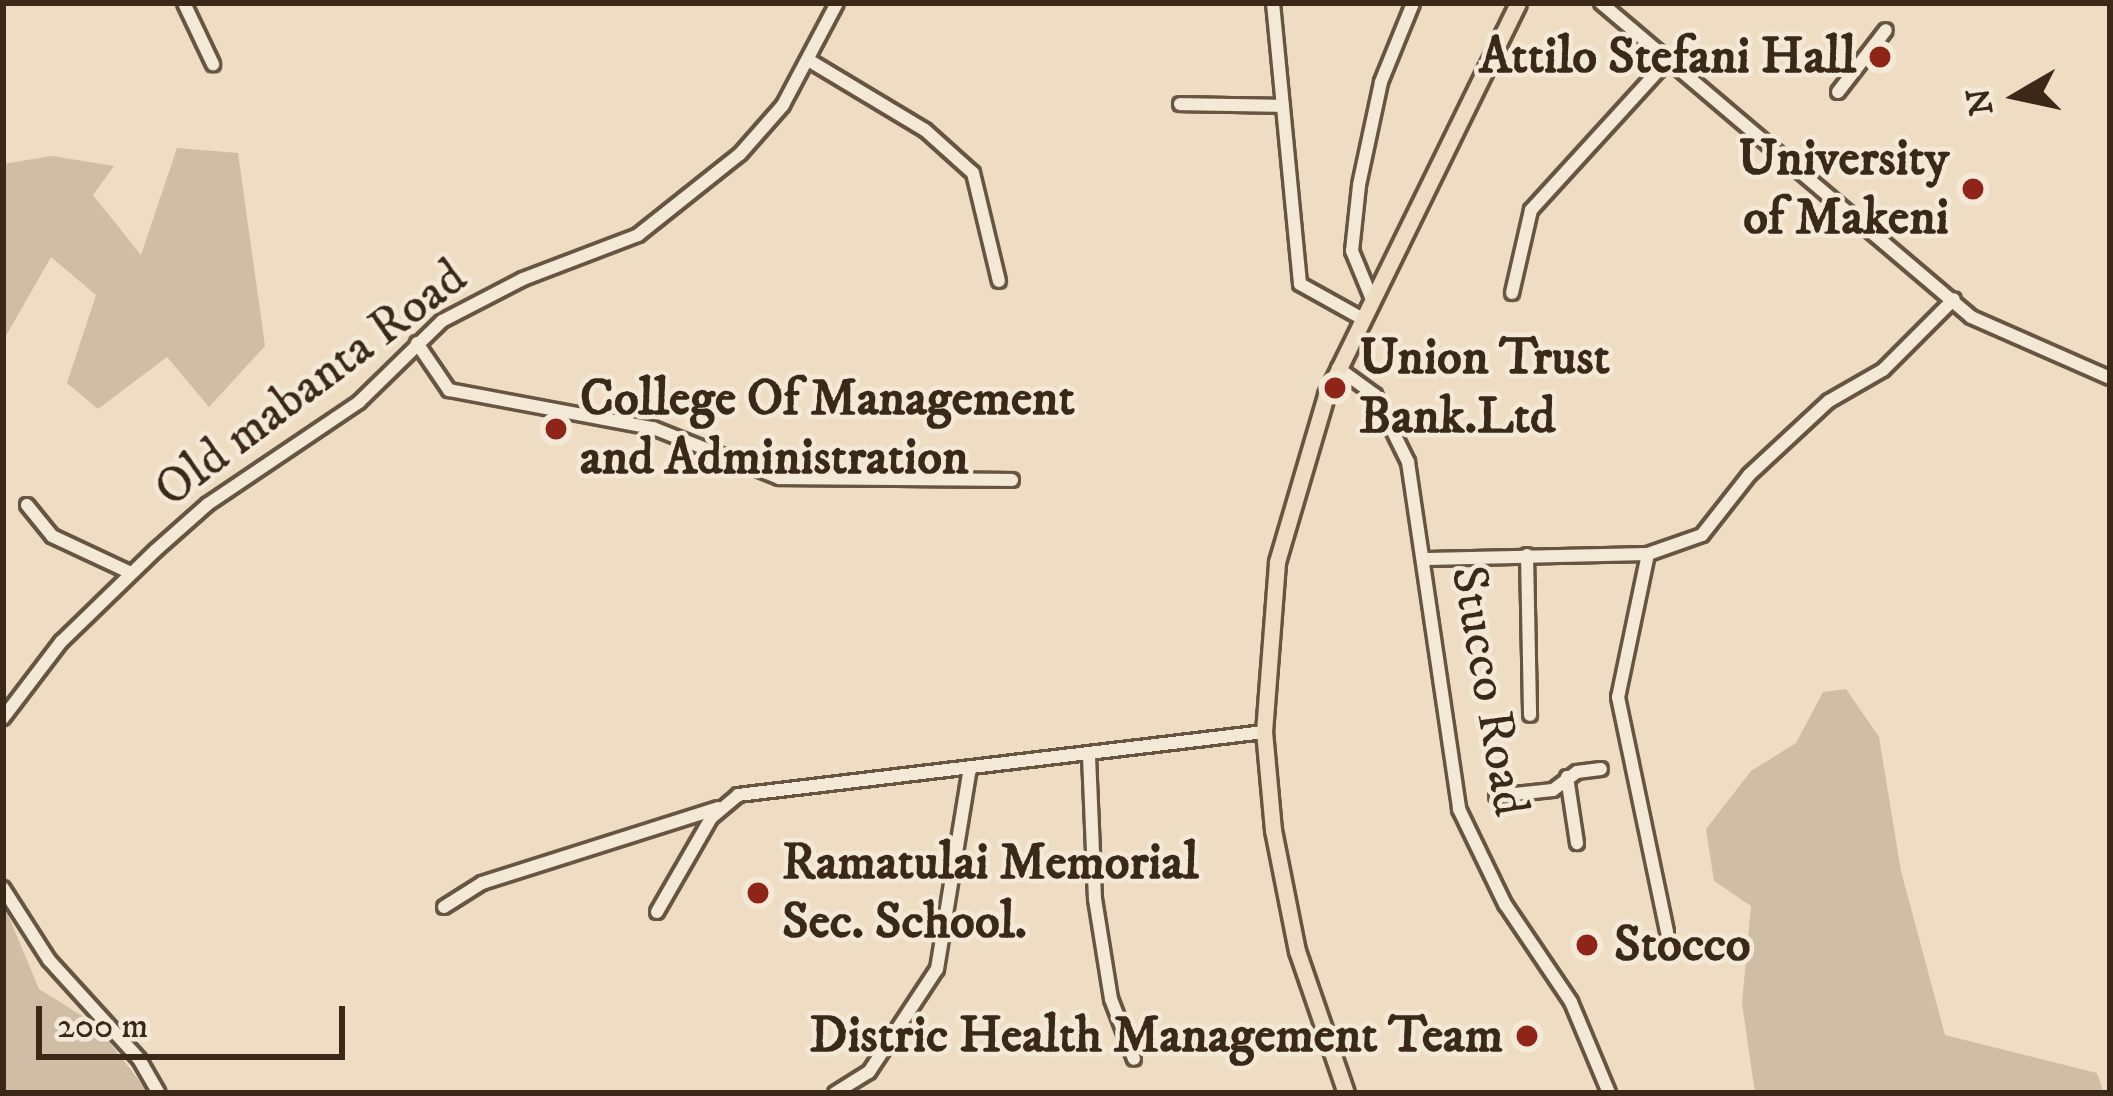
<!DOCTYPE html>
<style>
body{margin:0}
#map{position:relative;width:2113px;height:1096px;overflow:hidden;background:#eeddc2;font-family:"IM FELL DW Pica",serif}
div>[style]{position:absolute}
.green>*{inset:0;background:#cfbea5}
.roads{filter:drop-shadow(3px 0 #675542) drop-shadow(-3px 0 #675542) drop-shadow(0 3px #675542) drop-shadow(0 -3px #675542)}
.minor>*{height:12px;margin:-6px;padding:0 6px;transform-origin:6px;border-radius:6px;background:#f4e9d7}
.major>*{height:15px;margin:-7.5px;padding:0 7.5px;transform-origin:7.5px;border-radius:7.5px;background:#eeddc2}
.dots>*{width:33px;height:33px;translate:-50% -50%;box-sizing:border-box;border:6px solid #f4e9d7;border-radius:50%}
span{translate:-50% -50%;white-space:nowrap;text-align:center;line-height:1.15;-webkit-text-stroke:9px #f4e9d7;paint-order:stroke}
.poi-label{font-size:51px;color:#3a2818;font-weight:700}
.right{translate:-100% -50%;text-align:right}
.left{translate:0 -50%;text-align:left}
.street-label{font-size:51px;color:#3a2818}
.frame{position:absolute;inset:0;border:6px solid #3a2818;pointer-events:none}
.north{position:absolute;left:1957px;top:36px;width:120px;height:120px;-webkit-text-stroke:9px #f4e9d7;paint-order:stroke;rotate:261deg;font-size:33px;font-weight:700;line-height:48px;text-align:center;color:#3a2818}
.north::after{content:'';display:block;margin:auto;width:42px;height:54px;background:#3a2818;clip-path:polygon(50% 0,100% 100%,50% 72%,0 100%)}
.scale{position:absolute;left:36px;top:1006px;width:309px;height:54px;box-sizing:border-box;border:6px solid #3a2818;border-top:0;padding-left:15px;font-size:36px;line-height:42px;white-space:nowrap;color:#3a2818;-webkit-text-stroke:9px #f4e9d7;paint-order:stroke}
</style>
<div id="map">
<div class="green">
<div style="clip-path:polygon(177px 148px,238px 153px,265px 346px,209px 407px,167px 357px,98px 409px,67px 383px,96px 295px,51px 257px,3px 341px,3px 164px,52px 156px,114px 166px,93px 195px,141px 255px)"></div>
<div style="clip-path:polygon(1846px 689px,1879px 737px,1901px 871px,1945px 1035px,2097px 1073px,2104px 1093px,1755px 1093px,1742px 1003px,1751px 906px,1714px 881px,1706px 829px,1751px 771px,1796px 743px,1823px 692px)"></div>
<div style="clip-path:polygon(3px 903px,39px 989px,95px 1024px,149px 1093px,3px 1093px)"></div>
</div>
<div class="roads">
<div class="minor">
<div style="left:184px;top:3px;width:68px;rotate:64.6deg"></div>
<div style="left:1273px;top:3px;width:282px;rotate:84.5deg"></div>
<div style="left:1300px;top:284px;width:70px;rotate:29.1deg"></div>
<div style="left:1601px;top:3px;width:485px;rotate:40.3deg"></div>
<div style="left:1971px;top:317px;width:152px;rotate:23.7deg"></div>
<div style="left:810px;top:61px;width:134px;rotate:31deg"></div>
<div style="left:925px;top:130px;width:64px;rotate:41.9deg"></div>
<div style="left:973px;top:173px;width:111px;rotate:76.5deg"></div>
<div style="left:1838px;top:92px;width:78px;rotate:-52.3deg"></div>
<div style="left:1180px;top:104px;width:103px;rotate:1.1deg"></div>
<div style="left:1512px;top:293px;width:85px;rotate:-77.1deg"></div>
<div style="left:1531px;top:210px;width:205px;rotate:-47.6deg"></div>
<div style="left:1371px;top:297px;width:50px;rotate:-112.4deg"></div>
<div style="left:1352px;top:251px;width:66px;rotate:-83.9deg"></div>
<div style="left:1359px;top:185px;width:105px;rotate:-77.9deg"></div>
<div style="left:1381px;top:82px;width:85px;rotate:-67.9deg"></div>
<div style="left:417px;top:343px;width:57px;rotate:55.8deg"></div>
<div style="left:449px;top:390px;width:208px;rotate:10.6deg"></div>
<div style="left:653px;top:428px;width:136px;rotate:21.6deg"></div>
<div style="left:779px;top:478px;width:233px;rotate:0.5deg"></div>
<div style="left:1338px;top:368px;width:46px;rotate:36.1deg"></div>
<div style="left:1375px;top:395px;width:75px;rotate:63.8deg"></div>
<div style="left:1408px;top:462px;width:351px;rotate:81.6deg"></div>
<div style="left:1459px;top:809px;width:106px;rotate:64.2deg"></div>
<div style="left:1505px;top:904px;width:118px;rotate:56deg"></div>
<div style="left:1571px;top:1002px;width:99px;rotate:67.3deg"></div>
<div style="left:27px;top:505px;width:40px;rotate:51deg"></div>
<div style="left:52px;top:536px;width:87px;rotate:25.1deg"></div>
<div style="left:1648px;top:554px;width:146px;rotate:101.8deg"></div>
<div style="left:1618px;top:697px;width:240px;rotate:78.2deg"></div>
<div style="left:1527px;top:555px;width:160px;rotate:88.9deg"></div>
<div style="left:1427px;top:559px;width:221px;rotate:-1.3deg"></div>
<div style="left:1648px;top:554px;width:57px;rotate:-19.4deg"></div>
<div style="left:1702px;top:535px;width:76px;rotate:-51.9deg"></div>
<div style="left:1749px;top:475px;width:109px;rotate:-42.8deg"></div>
<div style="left:1829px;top:401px;width:62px;rotate:-29.9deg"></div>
<div style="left:1883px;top:370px;width:100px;rotate:-45deg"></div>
<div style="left:3px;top:718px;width:96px;rotate:-52.7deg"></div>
<div style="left:61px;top:642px;width:132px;rotate:-44.1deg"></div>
<div style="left:156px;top:550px;width:69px;rotate:-41.5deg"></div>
<div style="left:208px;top:504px;width:182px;rotate:-34deg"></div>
<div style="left:359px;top:402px;width:116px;rotate:-44.3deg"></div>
<div style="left:442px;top:321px;width:91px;rotate:-27.4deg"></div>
<div style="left:523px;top:279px;width:123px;rotate:-20.9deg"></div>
<div style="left:638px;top:235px;width:130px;rotate:-38.5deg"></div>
<div style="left:740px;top:154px;width:65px;rotate:-48.7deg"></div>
<div style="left:783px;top:105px;width:115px;rotate:-62.1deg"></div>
<div style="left:1089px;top:756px;width:143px;rotate:87.6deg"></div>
<div style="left:1095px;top:899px;width:101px;rotate:80.9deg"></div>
<div style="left:1111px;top:999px;width:64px;rotate:69deg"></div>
<div style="left:1567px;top:777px;width:67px;rotate:81.4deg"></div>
<div style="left:1496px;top:796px;width:57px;rotate:-6deg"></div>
<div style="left:1553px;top:790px;width:30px;rotate:-37deg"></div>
<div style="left:1577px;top:772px;width:24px;rotate:-7deg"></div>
<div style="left:3px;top:888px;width:85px;rotate:57.4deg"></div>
<div style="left:49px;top:960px;width:134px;rotate:47.7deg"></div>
<div style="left:139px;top:1059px;width:39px;rotate:60deg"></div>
<div style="left:444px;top:907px;width:45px;rotate:-32.3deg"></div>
<div style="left:482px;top:883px;width:248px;rotate:-17.6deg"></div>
<div style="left:657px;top:912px;width:108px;rotate:-60.1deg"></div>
<div style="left:711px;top:818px;width:35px;rotate:-40deg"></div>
<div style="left:738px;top:795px;width:530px;rotate:-6.83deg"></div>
<div style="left:835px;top:1093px;width:40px;rotate:-32deg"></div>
<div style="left:869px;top:1072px;width:123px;rotate:-56.6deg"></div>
<div style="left:937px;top:969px;width:204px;rotate:-80.7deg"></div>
</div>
<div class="major">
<div style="left:1346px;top:1093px;width:150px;rotate:-109deg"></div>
<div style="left:1297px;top:951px;width:123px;rotate:-101.2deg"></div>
<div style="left:1273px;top:830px;width:98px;rotate:-95.2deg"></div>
<div style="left:1264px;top:732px;width:170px;rotate:-85.6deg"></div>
<div style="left:1277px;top:562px;width:174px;rotate:-73.6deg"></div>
<div style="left:1326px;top:395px;width:436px;rotate:-63.9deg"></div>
</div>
</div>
<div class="dots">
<div style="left:1880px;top:57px;background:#8f2418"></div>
<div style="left:1973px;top:189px;background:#8f2418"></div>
<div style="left:1335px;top:388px;background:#8f2418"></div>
<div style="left:556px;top:429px;background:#8f2418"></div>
<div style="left:758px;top:893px;background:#8f2418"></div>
<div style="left:1587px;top:945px;background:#8f2418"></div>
<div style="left:1527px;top:1036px;background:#8f2418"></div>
</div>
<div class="poi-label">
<span class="right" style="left:1856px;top:57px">Attilo Stefani Hall</span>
<span class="right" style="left:1949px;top:189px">University<br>of Makeni</span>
<span class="left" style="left:1359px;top:388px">Union Trust<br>Bank.Ltd</span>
<span class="left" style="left:580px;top:429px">College Of Management<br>and Administration</span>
<span class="left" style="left:782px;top:893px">Ramatulai Memorial<br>Sec. School.</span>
<span class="left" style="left:1614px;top:945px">Stocco</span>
<span class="right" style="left:1503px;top:1036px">Distric Health Management Team</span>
</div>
<div class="street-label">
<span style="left:311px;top:384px;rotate:-37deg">Old mabanta Road</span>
<span style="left:1489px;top:691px;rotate:80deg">Stucco Road</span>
</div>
<div class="frame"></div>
<div class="north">N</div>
<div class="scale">200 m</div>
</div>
